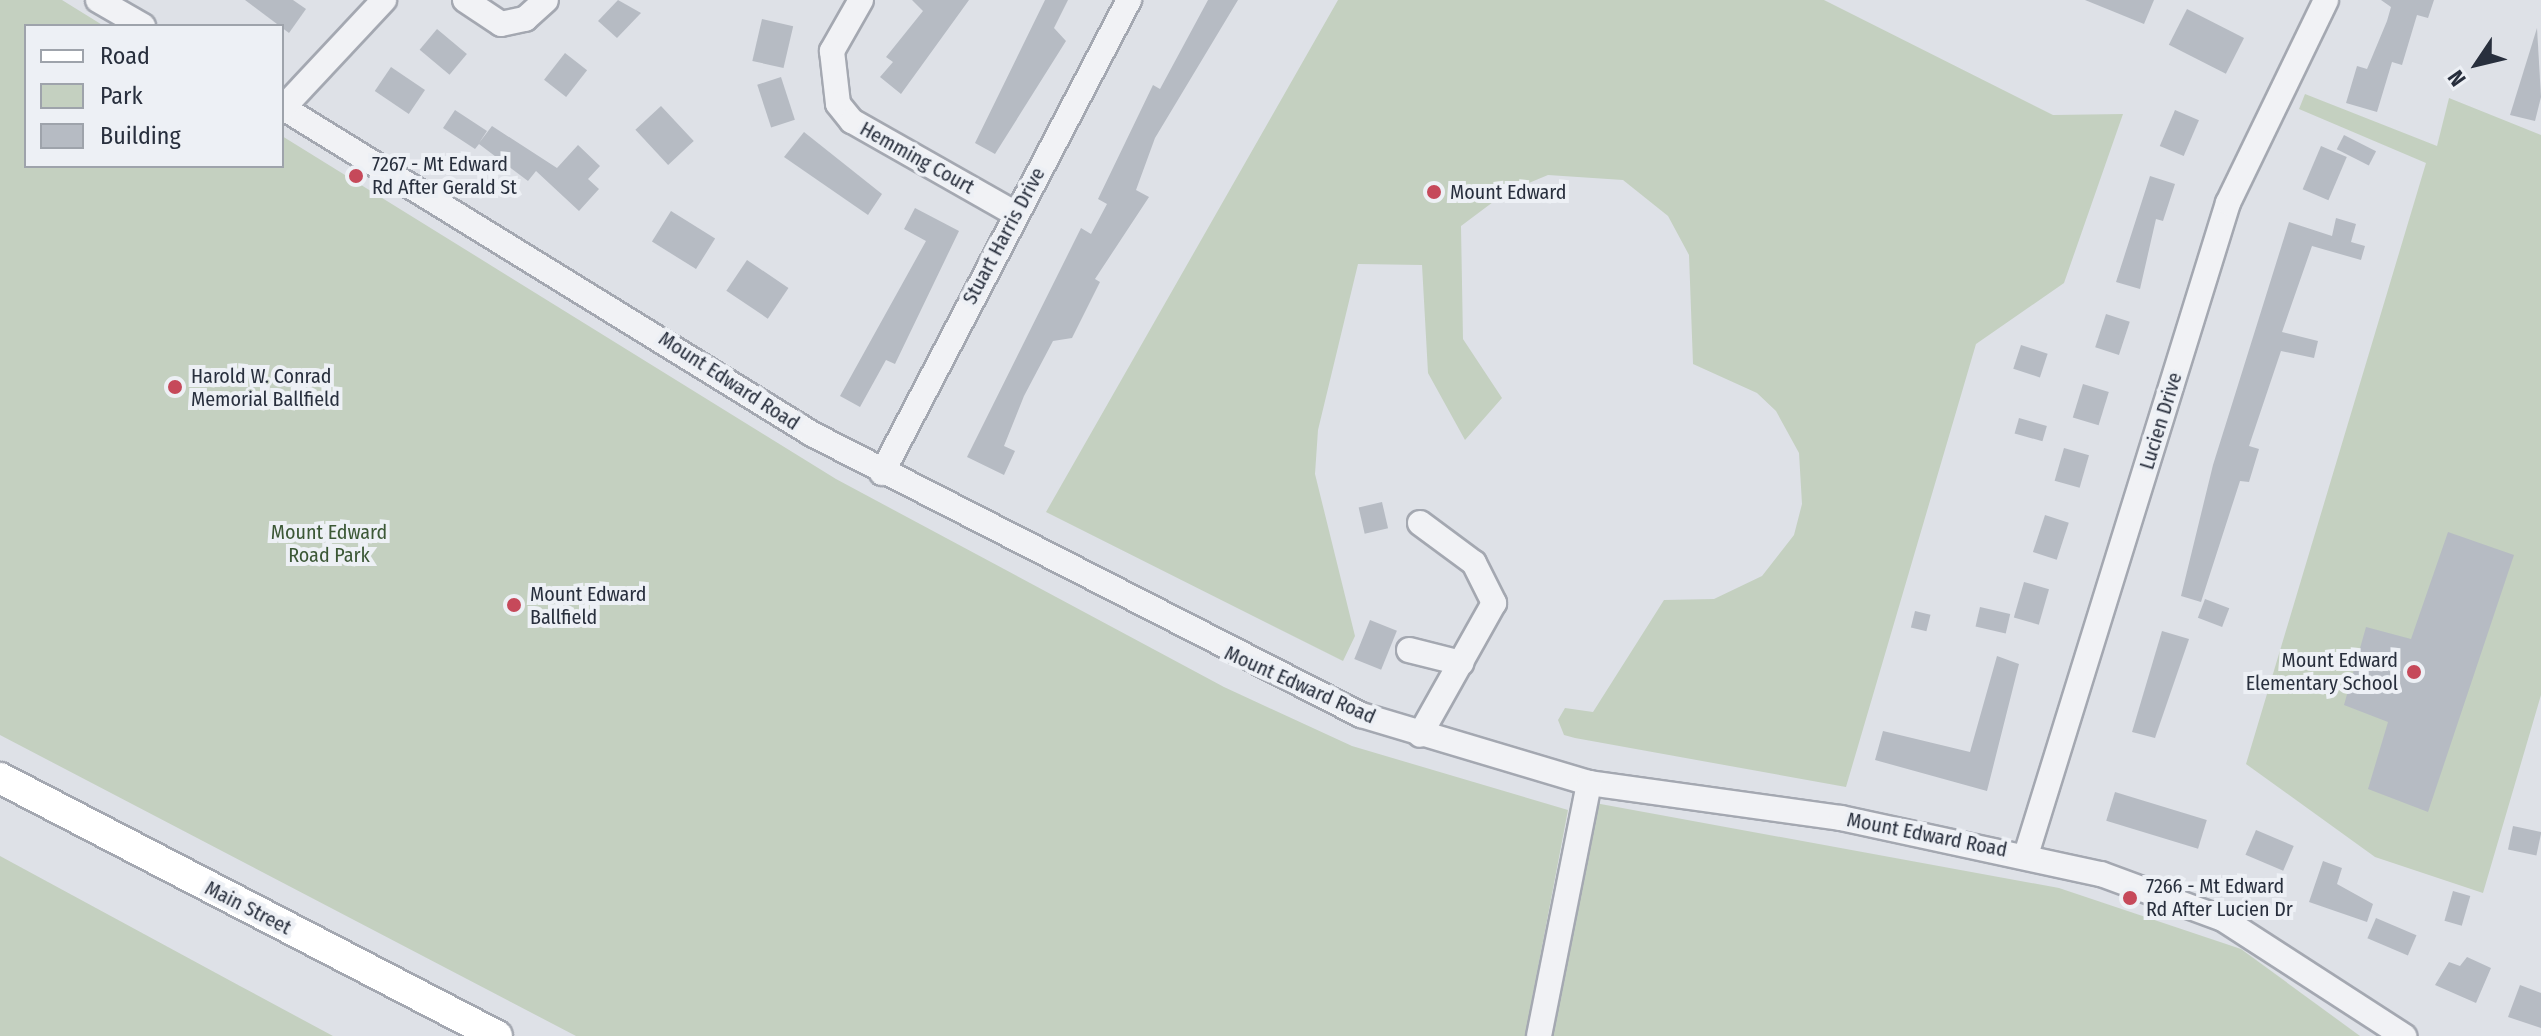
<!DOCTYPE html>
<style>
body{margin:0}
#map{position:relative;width:2541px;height:1036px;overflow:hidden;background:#dee1e7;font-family:"Fira Sans Condensed",sans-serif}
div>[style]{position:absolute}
.green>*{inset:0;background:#c4d0c0}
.building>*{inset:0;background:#b6bbc3;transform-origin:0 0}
.roads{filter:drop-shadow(2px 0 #a4a8b1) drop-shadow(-2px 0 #a4a8b1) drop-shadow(0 2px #a4a8b1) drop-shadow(0 -2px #a4a8b1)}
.minor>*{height:24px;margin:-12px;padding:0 12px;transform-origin:12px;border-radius:12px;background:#f1f2f5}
.major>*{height:30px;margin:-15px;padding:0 15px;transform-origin:15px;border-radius:15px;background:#fff}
.dots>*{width:22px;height:22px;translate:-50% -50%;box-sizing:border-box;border:4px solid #edf0f5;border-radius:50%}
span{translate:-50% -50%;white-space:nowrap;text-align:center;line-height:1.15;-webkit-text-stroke:8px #edf0f5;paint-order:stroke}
.street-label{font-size:20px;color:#282f3d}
.poi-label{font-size:20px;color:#282f3d}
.left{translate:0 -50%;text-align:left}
.right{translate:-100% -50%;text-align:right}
.park-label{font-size:20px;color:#3c5836}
.legend{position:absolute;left:24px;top:24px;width:260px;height:144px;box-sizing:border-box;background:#edf0f5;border:2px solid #9ea3ab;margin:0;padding:10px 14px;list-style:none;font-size:24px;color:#282f3d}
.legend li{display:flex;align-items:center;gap:16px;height:40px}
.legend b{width:40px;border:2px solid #9ea3ab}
.north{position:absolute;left:2437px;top:24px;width:80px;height:80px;-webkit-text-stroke:6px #edf0f5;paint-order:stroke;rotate:235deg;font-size:22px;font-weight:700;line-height:32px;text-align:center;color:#282f3d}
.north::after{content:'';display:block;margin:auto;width:28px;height:36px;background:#282f3d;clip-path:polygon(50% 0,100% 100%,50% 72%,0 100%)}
</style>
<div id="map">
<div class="green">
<div style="clip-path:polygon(0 0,62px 0,104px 26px,26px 26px,26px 166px,282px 166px,282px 136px,836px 479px,1224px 687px,1352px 746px,1568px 810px,1525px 1036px,576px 1036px,0 735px)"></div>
<div style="clip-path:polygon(1338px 0,1824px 0,2053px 115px,2123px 114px,2064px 283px,1976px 344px,1846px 787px,1575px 738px,1564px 735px,1558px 720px,1565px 708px,1593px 712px,1664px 600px,1714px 599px,1762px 576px,1794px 535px,1802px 504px,1799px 453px,1776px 411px,1757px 393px,1693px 364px,1689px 255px,1668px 216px,1623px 180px,1548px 175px,1505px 193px,1461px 226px,1463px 339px,1502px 398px,1465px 440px,1428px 373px,1422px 265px,1358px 264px,1318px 430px,1315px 474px,1355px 636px,1343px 661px,1046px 512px)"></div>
<div style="clip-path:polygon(2305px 94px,2437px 146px,2449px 98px,2541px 135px,2541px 695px,2483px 893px,2375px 857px,2246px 764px,2426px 163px,2299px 109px)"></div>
<div style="clip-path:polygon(1595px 803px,2059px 888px,2241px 949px,2360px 1036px,1553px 1036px)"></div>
<div style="clip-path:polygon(0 856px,240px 986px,333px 1036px,0 1036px)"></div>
</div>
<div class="building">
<div style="clip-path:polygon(245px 0,293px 0,306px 9px,289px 33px)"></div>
<div style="clip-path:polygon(618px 0,641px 13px,617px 38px,598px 21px)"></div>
<div style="clip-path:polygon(912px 0,969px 0,901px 94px,880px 77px,893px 62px,886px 57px,923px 11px)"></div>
<div style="clip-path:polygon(1045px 0,1068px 0,1054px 28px,1066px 41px,995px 154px,975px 143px)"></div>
<div style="clip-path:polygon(1208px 0,1238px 0,1155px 138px,1136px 190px,1149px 197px,1095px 279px,1100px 282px,1072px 338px,1053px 341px,1024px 396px,1004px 446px,1015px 451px,1004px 475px,967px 457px,1081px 228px,1091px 234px,1107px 204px,1098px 199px,1153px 85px,1160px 89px)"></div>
<div style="clip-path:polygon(2085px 0,2154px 0,2144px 24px)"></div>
<div style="clip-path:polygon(2381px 0,2434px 0,2428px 18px,2417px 15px,2402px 65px,2392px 62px,2377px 112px,2346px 103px,2357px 66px,2367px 69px,2387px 21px,2391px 7px)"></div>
<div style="left:2187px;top:9px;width:64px;height:40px;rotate:27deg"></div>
<div style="left:762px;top:19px;width:32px;height:43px;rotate:13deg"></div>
<div style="clip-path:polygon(2537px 28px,2541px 97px,2535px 121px,2510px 115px)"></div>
<div style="left:437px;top:29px;width:39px;height:27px;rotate:40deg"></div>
<div style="left:565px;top:53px;width:28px;height:34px;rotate:38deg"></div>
<div style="left:391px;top:67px;width:41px;height:29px;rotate:34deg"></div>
<div style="left:781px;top:77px;width:45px;height:25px;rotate:72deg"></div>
<div style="left:661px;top:106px;width:48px;height:35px;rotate:47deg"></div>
<div style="clip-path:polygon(455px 110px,487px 131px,479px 143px,492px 126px,557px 168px,578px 145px,600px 166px,588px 179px,599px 189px,579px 211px,536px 171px,528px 181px,479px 144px,475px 149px,443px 128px)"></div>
<div style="left:2175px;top:110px;width:26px;height:39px;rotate:23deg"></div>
<div style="clip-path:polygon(804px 132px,882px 194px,868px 215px,784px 157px)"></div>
<div style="left:2344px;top:135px;width:36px;height:16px;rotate:27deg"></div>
<div style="left:2321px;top:146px;width:28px;height:47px;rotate:23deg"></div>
<div style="clip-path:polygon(2150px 176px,2175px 184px,2163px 221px,2156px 219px,2140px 289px,2116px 282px)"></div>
<div style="clip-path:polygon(915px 208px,959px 231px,895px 364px,886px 360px,860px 407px,840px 396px,926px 241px,904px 229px)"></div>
<div style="left:671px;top:211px;width:52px;height:36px;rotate:32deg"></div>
<div style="clip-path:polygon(2336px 218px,2356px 224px,2351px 242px,2365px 246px,2361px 260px,2312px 246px,2282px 332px,2318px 341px,2314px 358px,2281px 351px,2249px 446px,2259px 449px,2249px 482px,2240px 481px,2201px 602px,2181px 596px,2213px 465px,2289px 222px,2332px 236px)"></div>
<div style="left:747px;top:260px;width:50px;height:37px;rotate:34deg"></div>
<div style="left:2106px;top:314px;width:25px;height:35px;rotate:18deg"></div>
<div style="left:2021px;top:345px;width:28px;height:25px;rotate:18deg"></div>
<div style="left:2083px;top:384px;width:27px;height:35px;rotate:17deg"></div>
<div style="left:2019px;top:418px;width:29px;height:16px;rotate:16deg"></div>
<div style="left:2064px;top:448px;width:26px;height:34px;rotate:16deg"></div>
<div style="left:1382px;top:502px;width:27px;height:24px;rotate:77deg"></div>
<div style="left:2045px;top:515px;width:25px;height:39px;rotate:18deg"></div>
<div style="clip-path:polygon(2448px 532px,2514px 555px,2428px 812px,2368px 789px,2388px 722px,2344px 705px,2366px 627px,2411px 639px)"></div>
<div style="left:2024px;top:582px;width:26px;height:37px;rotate:16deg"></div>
<div style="left:2205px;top:599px;width:26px;height:20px;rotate:21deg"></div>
<div style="left:1980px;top:607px;width:31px;height:20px;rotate:13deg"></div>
<div style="left:1915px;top:611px;width:16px;height:17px;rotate:14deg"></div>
<div style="left:1370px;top:620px;width:29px;height:42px;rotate:22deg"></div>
<div style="clip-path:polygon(2162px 631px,2189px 639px,2155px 738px,2132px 732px)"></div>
<div style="clip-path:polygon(1997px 656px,2019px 664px,1987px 791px,1875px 760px,1883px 731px,1970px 752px)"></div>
<div style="left:2115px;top:792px;width:96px;height:30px;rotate:17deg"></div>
<div style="left:2513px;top:826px;width:29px;height:24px;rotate:12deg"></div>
<div style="left:2256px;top:830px;width:41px;height:27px;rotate:23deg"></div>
<div style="clip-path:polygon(2323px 861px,2342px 868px,2337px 884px,2373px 904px,2367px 922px,2309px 902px)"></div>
<div style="left:2453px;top:891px;width:18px;height:31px;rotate:16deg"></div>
<div style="left:2376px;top:918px;width:44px;height:22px;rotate:23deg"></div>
<div style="clip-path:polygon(2467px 957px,2491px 968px,2476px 1003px,2435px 985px,2449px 962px,2460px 966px)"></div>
<div style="clip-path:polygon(2520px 985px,2541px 993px,2541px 1028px,2508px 1017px)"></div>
</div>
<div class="roads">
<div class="minor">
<div style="left:98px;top:0;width:52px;rotate:30deg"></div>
<div style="left:465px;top:0;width:43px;rotate:33.7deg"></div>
<div style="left:501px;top:24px;width:25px;rotate:-12deg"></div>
<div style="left:525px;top:19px;width:28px;rotate:-42deg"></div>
<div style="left:861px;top:0;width:59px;rotate:119.6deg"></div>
<div style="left:832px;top:51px;width:53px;rotate:83.5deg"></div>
<div style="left:838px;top:104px;width:22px;rotate:51deg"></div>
<div style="left:852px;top:121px;width:189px;rotate:29.6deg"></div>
<div style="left:282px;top:107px;width:623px;rotate:31.67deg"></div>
<div style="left:812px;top:434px;width:617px;rotate:27.11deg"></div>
<div style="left:1361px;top:715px;width:238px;rotate:16.6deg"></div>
<div style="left:1589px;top:783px;width:254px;rotate:7.9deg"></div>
<div style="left:1841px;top:818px;width:266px;rotate:12.2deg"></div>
<div style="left:2101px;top:874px;width:130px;rotate:20.2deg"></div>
<div style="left:2223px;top:919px;width:216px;rotate:32.9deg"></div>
<div style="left:283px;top:108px;width:148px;rotate:-46.9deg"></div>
<div style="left:882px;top:473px;width:534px;rotate:-62.43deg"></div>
<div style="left:1420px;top:523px;width:67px;rotate:36.5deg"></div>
<div style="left:1474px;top:563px;width:45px;rotate:63.4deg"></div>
<div style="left:1494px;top:603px;width:151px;rotate:119.3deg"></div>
<div style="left:1409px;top:650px;width:54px;rotate:14deg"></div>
<div style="left:2026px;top:855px;width:683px;rotate:-72.79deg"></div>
<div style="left:2228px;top:203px;width:225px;rotate:-64.2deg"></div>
<div style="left:1539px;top:1036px;width:258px;rotate:-78.8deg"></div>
</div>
<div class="major">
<div style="left:0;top:778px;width:560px;rotate:27.43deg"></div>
</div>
</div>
<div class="dots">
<div style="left:356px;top:176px;background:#c6495a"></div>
<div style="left:1434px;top:192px;background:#c6495a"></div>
<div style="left:175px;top:387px;background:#c6495a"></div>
<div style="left:514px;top:605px;background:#c6495a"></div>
<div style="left:2414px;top:672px;background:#c6495a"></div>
<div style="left:2130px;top:898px;background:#c6495a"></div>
</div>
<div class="street-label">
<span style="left:917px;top:158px;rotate:29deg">Hemming Court</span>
<span style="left:1004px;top:236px;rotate:-62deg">Stuart Harris Drive</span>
<span style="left:729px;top:381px;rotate:33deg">Mount Edward Road</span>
<span style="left:2161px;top:421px;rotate:-73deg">Lucien Drive</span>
<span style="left:1300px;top:685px;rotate:24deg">Mount Edward Road</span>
<span style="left:1927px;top:835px;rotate:11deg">Mount Edward Road</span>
<span style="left:248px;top:908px;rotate:27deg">Main Street</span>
</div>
<div class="poi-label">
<span class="left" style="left:372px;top:176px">7267 - Mt Edward<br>Rd After Gerald St</span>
<span class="left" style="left:1450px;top:192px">Mount Edward</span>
<span class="left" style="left:191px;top:388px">Harold W. Conrad<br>Memorial Ballfield</span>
<span class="left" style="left:530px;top:606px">Mount Edward<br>Ballfield</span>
<span class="right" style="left:2398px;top:672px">Mount Edward<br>Elementary School</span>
<span class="left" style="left:2146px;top:898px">7266 - Mt Edward<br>Rd After Lucien Dr</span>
</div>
<div class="park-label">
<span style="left:329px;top:544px">Mount Edward<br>Road Park</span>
</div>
<ul class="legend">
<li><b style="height:10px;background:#fff"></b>Road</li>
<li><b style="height:22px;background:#c4d0c0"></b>Park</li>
<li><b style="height:22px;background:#b6bbc3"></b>Building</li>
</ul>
<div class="north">N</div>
</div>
